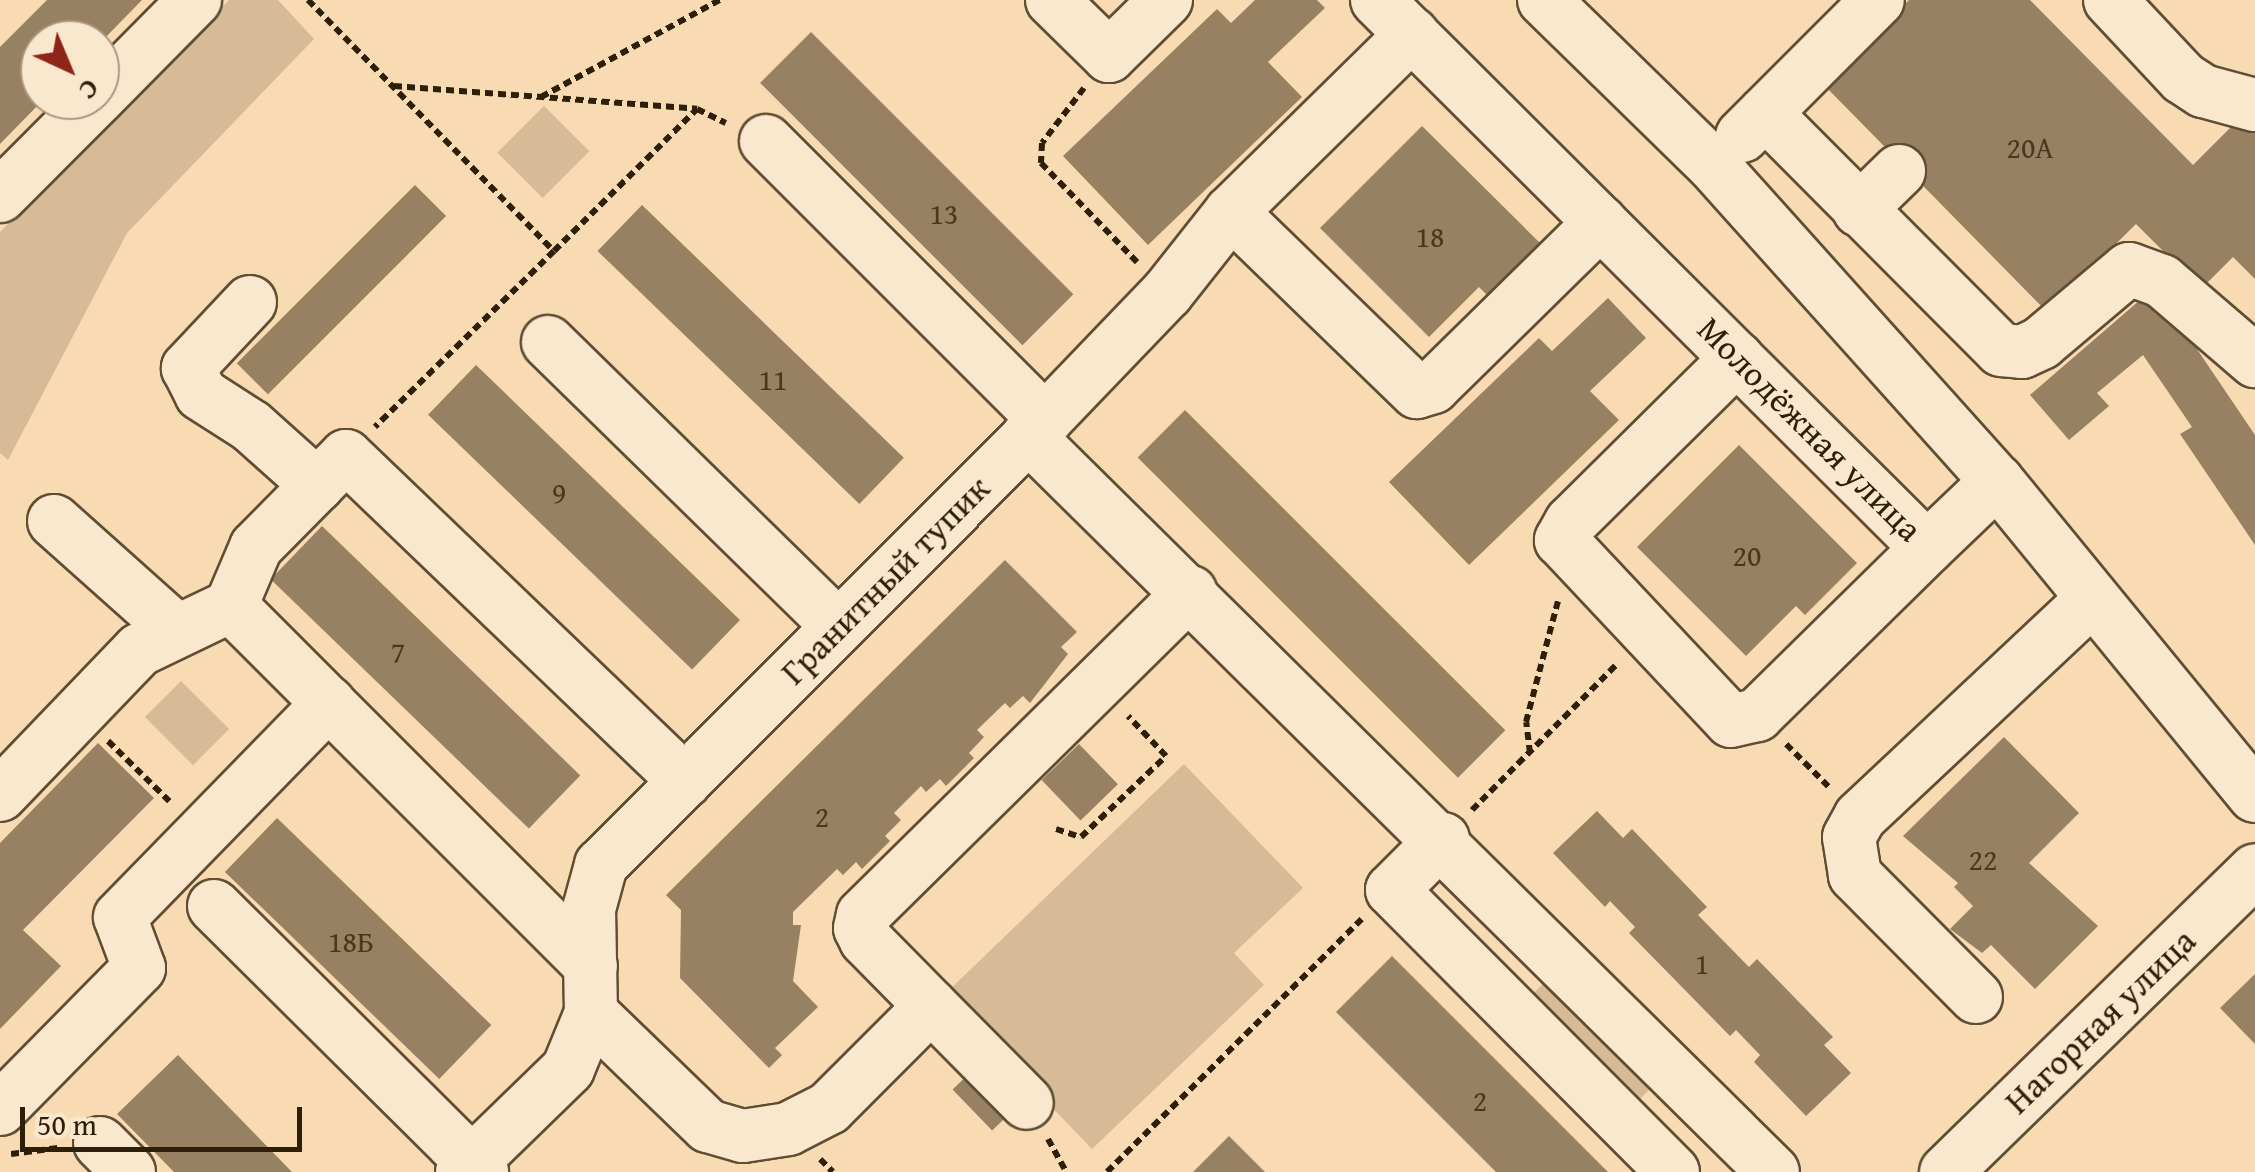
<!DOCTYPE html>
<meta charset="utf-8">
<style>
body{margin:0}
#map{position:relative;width:2255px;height:1172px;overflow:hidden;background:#f8dbb3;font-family:"Gentium Book Plus",serif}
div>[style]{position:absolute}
.green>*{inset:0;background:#d6bb96;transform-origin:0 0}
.building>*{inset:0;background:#978162;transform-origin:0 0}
.path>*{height:6px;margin-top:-3px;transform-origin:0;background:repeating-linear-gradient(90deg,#2e1f0a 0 8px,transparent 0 13px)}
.roads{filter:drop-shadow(2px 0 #604e34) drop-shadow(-2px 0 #604e34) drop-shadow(0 2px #604e34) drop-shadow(0 -2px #604e34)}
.minor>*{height:52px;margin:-26px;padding:0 26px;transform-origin:26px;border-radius:26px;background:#fae8ce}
span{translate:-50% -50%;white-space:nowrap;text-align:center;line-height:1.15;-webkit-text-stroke:8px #fae8ce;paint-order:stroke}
.number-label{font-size:30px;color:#483820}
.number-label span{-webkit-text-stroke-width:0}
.street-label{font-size:35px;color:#2e1f0a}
.north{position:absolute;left:20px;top:20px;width:100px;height:100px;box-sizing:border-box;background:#fae8ce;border:2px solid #a89880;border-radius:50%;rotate:136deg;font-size:28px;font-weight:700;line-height:40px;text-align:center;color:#2e1f0a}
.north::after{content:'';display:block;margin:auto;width:35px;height:45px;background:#8f2418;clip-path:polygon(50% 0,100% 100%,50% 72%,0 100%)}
.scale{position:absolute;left:20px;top:1107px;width:282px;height:45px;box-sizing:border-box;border:5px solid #2e1f0a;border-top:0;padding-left:12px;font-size:30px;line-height:35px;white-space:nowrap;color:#2e1f0a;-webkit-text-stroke:8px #fae8ce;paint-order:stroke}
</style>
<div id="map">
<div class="green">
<div style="clip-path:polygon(229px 0,278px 0,314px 39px,127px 233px,8px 460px,0 453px,0 232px)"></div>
<div style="left:544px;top:106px;width:64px;height:66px;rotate:45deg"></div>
<div style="left:181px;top:681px;width:68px;height:51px;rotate:45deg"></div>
<div style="clip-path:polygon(1184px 764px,1303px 888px,1234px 953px,1264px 985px,1092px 1149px,944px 995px)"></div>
<div style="left:1548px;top:979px;width:150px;height:35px;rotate:46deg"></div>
</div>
<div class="building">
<div style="clip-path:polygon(47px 0,142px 0,100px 43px,40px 40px,43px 100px,0 144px,0 47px)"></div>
<div style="clip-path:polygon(1255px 0,1317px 0,1325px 8px,1268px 62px,1302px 97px,1148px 245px,1063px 156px,1217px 9px,1231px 23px)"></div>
<div style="clip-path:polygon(1909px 0,2030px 0,2193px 165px,2242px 116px,2255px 129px,2255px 279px,2233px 257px,2201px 289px,2136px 224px,2047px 312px,1824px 85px)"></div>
<div style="left:811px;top:32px;width:371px;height:72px;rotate:45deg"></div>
<div style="clip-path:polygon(1422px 126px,1540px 243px,1488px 296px,1479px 287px,1429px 337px,1320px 228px)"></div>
<div style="left:415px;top:185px;width:44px;height:252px;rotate:45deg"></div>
<div style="left:642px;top:205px;width:364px;height:64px;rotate:44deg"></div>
<div style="clip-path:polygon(2155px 287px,2255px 435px,2255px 545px,2180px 434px,2192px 427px,2143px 355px,2097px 393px,2109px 406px,2069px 440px,2030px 395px)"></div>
<div style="clip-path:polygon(1608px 298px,1646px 338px,1590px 391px,1619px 420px,1469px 565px,1389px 482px,1539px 338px,1552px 351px)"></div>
<div style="left:476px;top:365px;width:367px;height:69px;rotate:44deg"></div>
<div style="left:1185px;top:410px;width:453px;height:67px;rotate:45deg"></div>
<div style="clip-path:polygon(1739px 445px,1857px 563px,1805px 615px,1796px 606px,1746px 656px,1637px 547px)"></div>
<div style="left:322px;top:526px;width:359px;height:74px;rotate:44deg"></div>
<div style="clip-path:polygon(1005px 560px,1077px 632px,1061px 647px,1068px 654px,1030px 703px,1023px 696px,1010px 708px,1005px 703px,977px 730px,984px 737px,969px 753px,974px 758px,946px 786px,940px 779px,926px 792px,921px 786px,894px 813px,901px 820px,885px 836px,890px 841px,862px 869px,856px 862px,843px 875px,837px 869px,793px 912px,793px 925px,801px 925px,793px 981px,818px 1007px,775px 1048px,782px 1055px,769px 1068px,680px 978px,681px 910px,666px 895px)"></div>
<div style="clip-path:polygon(2004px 737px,2079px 813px,2029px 863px,2098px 926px,2035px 989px,1991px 945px,1982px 953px,1950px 929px,1973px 906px,1954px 887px,1958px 883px,1903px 836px)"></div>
<div style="clip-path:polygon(98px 743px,154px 798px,23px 930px,61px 966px,0 1029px,0 843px)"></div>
<div style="left:1079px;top:744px;width:56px;height:52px;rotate:46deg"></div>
<div style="clip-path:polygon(1597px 811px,1623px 838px,1632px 829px,1707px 907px,1698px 915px,1749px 967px,1757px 959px,1833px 1037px,1824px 1045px,1851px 1073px,1806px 1116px,1754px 1062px,1760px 1055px,1736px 1030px,1730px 1036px,1629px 933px,1635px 927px,1610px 901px,1605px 907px,1553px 853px)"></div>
<div style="left:277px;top:818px;width:298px;height:75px;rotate:44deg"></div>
<div style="clip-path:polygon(1392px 956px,1608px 1172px,1496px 1172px,1336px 1012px)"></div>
<div style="clip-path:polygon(2255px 974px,2255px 1044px,2220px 1008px)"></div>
<div style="clip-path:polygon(178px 1055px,292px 1172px,174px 1172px,117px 1114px)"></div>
<div style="left:977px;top:1066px;width:57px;height:34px;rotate:46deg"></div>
<div style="clip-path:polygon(1229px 1136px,1265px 1172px,1193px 1172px)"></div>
</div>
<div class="path">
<div style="left:308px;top:0;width:351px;rotate:45.6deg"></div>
<div style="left:554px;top:251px;width:251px;rotate:135.5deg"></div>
<div style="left:394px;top:86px;width:304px;rotate:4.3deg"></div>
<div style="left:1084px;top:88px;width:69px;rotate:127.4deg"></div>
<div style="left:1042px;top:143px;width:20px;rotate:93deg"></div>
<div style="left:1041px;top:163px;width:138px;rotate:45.9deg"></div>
<div style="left:541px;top:97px;width:204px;rotate:-28.5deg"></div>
<div style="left:554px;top:251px;width:202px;rotate:-44.8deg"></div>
<div style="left:697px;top:109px;width:32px;rotate:26deg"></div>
<div style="left:108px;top:741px;width:87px;rotate:44.5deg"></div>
<div style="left:1786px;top:744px;width:62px;rotate:45deg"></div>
<div style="left:1530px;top:753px;width:31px;rotate:-97deg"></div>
<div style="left:1526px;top:722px;width:125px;rotate:-75.2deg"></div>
<div style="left:1472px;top:810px;width:207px;rotate:-45.2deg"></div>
<div style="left:1056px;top:829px;width:26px;rotate:18deg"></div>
<div style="left:1081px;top:837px;width:117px;rotate:-43.6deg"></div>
<div style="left:1166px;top:756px;width:55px;rotate:-133.5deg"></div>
<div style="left:1048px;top:1139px;width:38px;rotate:61deg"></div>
<div style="left:11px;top:1154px;width:47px;rotate:-7.3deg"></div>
<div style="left:820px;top:1159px;width:18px;rotate:45deg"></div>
<div style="left:1107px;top:1172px;width:361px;rotate:-44.8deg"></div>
</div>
<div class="roads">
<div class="minor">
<div style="left:1052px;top:0;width:80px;rotate:44.5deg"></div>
<div style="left:1109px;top:56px;width:80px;rotate:-44.5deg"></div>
<div style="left:1377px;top:0;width:776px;rotate:44.9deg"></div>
<div style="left:1927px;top:548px;width:97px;rotate:-43.7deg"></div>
<div style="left:1997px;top:481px;width:407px;rotate:50.7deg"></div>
<div style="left:1544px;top:0;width:236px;rotate:44.3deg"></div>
<div style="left:1713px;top:165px;width:425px;rotate:48.1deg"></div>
<div style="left:2110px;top:0;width:107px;rotate:46.9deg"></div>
<div style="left:2183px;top:78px;width:24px;rotate:33deg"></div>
<div style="left:2203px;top:91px;width:54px;rotate:15.1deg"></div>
<div style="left:100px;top:96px;width:135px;rotate:-45.3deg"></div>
<div style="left:1765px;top:113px;width:334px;rotate:45.1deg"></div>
<div style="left:2001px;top:350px;width:21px;rotate:5deg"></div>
<div style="left:2022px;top:352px;width:21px;rotate:-25deg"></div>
<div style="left:2041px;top:343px;width:115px;rotate:-40.1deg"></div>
<div style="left:2129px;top:269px;width:35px;rotate:20deg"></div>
<div style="left:2162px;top:281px;width:123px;rotate:40.7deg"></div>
<div style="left:1742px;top:136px;width:192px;rotate:-45deg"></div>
<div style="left:766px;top:141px;width:395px;rotate:45deg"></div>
<div style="left:0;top:196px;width:136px;rotate:-45deg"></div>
<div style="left:1859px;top:210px;width:56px;rotate:-44.3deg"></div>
<div style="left:1231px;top:212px;width:259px;rotate:44.1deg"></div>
<div style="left:1417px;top:392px;width:17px;rotate:-17deg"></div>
<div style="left:1433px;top:387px;width:235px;rotate:-44.5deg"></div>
<div style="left:250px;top:302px;width:91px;rotate:133.2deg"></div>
<div style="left:188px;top:368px;width:29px;rotate:63deg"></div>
<div style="left:201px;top:394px;width:59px;rotate:32.6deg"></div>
<div style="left:251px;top:426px;width:89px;rotate:41.8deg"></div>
<div style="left:548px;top:342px;width:407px;rotate:44.4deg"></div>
<div style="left:1737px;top:358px;width:233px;rotate:135.3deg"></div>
<div style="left:1571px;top:522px;width:21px;rotate:119deg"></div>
<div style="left:1561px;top:540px;width:248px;rotate:46.8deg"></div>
<div style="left:1731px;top:721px;width:27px;rotate:-13deg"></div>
<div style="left:1757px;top:715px;width:238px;rotate:-44.5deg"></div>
<div style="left:1028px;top:436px;width:1047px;rotate:44.65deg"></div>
<div style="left:54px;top:521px;width:165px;rotate:41.8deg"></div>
<div style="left:231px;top:606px;width:509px;rotate:45deg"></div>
<div style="left:0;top:795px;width:201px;rotate:-46.2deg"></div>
<div style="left:139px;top:650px;width:102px;rotate:-25.6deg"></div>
<div style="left:231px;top:606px;width:64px;rotate:-67deg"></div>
<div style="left:256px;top:547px;width:128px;rotate:-45.3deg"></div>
<div style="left:346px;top:456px;width:470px;rotate:43.8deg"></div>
<div style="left:1443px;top:839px;width:72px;rotate:135deg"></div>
<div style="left:1392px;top:890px;width:398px;rotate:45.1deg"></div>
<div style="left:214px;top:906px;width:378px;rotate:44.8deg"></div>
<div style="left:1976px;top:997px;width:172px;rotate:-134.8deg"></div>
<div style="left:1855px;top:875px;width:38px;rotate:-99deg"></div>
<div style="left:1849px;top:837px;width:23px;rotate:-61deg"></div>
<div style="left:1860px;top:817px;width:316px;rotate:-43.2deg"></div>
<div style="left:931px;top:1006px;width:136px;rotate:45.3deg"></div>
<div style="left:591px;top:1013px;width:163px;rotate:44deg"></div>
<div style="left:708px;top:1126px;width:36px;rotate:16deg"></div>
<div style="left:743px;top:1136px;width:46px;rotate:-8.8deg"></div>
<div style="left:788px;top:1129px;width:46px;rotate:-27.1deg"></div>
<div style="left:829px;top:1108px;width:144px;rotate:-45deg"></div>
<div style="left:931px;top:1006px;width:93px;rotate:-134.6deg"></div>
<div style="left:866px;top:940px;width:13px;rotate:-117deg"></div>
<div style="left:860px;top:928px;width:13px;rotate:-77deg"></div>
<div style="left:863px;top:915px;width:460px;rotate:-44.6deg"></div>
<div style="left:0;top:1109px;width:198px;rotate:-45.4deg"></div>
<div style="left:139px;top:968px;width:54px;rotate:-110.4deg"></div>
<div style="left:120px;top:917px;width:299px;rotate:-45.7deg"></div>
<div style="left:100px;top:1143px;width:41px;rotate:45deg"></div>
<div style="left:462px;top:1172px;width:148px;rotate:-44.2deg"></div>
<div style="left:568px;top:1069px;width:61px;rotate:-67.7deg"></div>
<div style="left:591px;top:1013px;width:104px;rotate:-91.1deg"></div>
<div style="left:589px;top:909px;width:46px;rotate:-74.7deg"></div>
<div style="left:601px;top:865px;width:629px;rotate:-45.06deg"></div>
<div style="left:1045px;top:420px;width:176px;rotate:-46.2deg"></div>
<div style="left:1167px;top:293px;width:103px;rotate:-51.7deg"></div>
<div style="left:1231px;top:212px;width:254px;rotate:-44.5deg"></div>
<div style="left:1946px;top:1172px;width:432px;rotate:-44.3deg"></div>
</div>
</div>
<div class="number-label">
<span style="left:2030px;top:147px">20А</span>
<span style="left:944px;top:213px">13</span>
<span style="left:1430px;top:236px">18</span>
<span style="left:773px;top:379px">11</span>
<span style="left:559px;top:492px">9</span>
<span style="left:1747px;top:555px">20</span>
<span style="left:398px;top:651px">7</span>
<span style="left:822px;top:816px">2</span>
<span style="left:1983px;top:859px">22</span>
<span style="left:351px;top:941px">18Б</span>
<span style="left:1702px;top:963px">1</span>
<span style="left:1480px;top:1100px">2</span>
</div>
<div class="street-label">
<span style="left:1810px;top:429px;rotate:45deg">Молодёжная улица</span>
<span style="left:885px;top:580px;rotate:-45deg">Гранитный тупик</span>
<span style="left:2100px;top:1021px;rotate:-44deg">Нагорная улица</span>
</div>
<div class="north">С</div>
<div class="scale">50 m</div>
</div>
